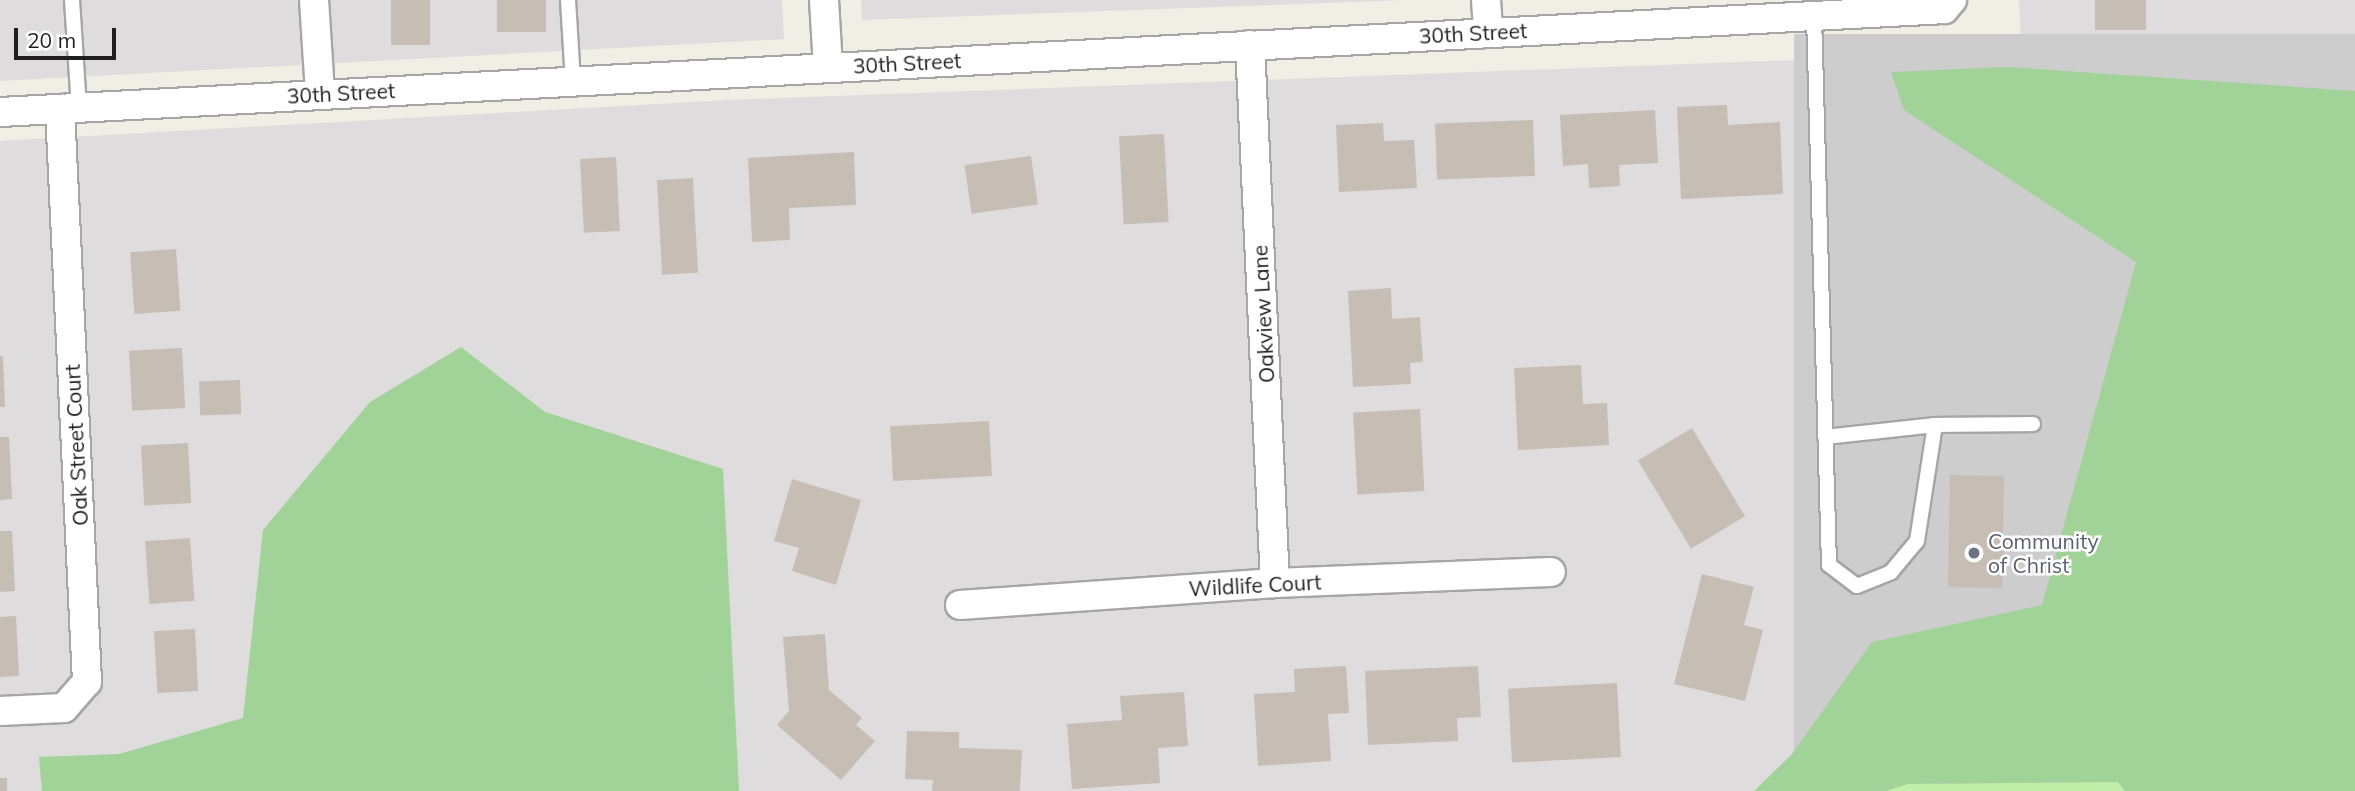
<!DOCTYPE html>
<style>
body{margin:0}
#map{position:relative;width:2355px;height:791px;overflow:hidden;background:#f1eee5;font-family:Mulish,sans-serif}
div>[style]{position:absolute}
.residential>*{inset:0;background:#dedcdc}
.religious>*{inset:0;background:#cdcdcd;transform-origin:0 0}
.grass>*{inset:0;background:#c1eea8}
.forest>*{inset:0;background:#a1d298}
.building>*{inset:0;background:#c6beb4;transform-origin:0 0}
.roads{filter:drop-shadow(2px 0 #a6a6a6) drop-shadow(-2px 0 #a6a6a6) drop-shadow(0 2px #a6a6a6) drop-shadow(0 -2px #a6a6a6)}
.service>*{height:14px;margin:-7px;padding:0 7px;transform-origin:7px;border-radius:7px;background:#fff}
.minor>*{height:28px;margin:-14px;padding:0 14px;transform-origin:14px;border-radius:14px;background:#fff}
.dots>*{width:19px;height:19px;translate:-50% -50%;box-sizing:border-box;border:4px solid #fff;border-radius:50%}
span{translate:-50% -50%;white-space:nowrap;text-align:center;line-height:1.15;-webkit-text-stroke:5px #fff;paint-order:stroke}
.street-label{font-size:21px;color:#1f1f1f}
.worship-label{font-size:21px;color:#5b616d}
.left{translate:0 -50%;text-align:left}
.scale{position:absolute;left:14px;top:28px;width:102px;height:32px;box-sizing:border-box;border:4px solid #1f1f1f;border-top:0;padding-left:9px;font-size:21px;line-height:24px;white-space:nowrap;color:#1f1f1f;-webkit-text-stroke:5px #fff;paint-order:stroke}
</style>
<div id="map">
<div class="residential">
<div style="clip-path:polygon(0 0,782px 0,784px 39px,0 81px)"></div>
<div style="clip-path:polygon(861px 0,1405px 0,862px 20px)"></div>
<div style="clip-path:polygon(2019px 0,2355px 0,2355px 34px,2021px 50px)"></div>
<div style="clip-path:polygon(1795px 60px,1810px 791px,0 791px,0 141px,728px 100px)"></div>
</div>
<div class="religious">
<div style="left:2355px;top:34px;width:757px;height:561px;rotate:90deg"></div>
</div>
<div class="grass">
<div style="clip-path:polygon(2118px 782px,2125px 791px,1886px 791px,1907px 784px)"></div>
</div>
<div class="forest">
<div style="clip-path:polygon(2008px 67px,2355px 91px,2355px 791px,2125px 791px,2118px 782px,1907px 784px,1886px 791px,1754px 791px,1792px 754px,1872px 642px,2042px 605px,2136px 262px,1904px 110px,1891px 72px)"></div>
<div style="clip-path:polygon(461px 347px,545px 412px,723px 469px,739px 791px,42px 791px,39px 757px,119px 754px,243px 718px,263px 530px,370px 402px)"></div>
</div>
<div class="building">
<div style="left:391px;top:0;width:39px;height:45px"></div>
<div style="left:497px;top:0;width:49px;height:32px"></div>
<div style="left:2095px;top:0;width:51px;height:30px"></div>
<div style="clip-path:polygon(1727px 105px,1728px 125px,1780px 122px,1783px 194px,1681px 199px,1677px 107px)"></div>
<div style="clip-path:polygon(1655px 110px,1658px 163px,1619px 165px,1620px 186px,1589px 188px,1588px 164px,1563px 166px,1560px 115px)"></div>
<div style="left:1533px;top:120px;width:56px;height:98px;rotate:88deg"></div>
<div style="clip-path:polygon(1383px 123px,1384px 141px,1414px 140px,1417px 188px,1339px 192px,1336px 125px)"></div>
<div style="left:1164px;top:134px;width:88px;height:45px;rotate:87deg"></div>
<div style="clip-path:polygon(854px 152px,856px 205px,789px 208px,790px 240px,752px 242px,748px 158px)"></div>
<div style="left:1031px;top:156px;width:49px;height:67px;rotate:82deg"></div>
<div style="left:616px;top:157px;width:74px;height:36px;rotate:87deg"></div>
<div style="left:693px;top:178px;width:95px;height:36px;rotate:87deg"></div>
<div style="left:176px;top:249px;width:62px;height:46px;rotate:86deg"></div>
<div style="clip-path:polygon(1391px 288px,1392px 319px,1420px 317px,1423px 362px,1410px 363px,1411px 384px,1353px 387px,1348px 291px)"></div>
<div style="left:182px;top:348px;width:60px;height:53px;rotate:87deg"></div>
<div style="clip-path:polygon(0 356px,3px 356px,5px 407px,0 407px)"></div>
<div style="clip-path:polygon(1581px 365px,1583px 404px,1607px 403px,1609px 445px,1518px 450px,1514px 368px)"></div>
<div style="left:240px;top:380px;width:34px;height:41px;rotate:88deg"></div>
<div style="left:1420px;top:409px;width:82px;height:67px;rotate:87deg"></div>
<div style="left:989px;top:421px;width:55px;height:99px;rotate:87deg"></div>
<div style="left:1692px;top:428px;width:103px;height:63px;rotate:59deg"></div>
<div style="clip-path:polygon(0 437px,9px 437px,12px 499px,0 500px)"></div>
<div style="left:188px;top:443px;width:60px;height:47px;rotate:87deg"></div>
<div style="left:1950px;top:475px;width:54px;height:112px;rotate:1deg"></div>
<div style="clip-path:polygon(792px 479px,861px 500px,836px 585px,792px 571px,799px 548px,774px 541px)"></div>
<div style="clip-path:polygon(0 531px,12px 531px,15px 591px,0 592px)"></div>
<div style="left:190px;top:538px;width:63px;height:45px;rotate:86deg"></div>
<div style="clip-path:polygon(1702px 574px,1754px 587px,1744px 625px,1763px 630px,1745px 701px,1674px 684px)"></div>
<div style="clip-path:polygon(16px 616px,19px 676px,0 677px,0 617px)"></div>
<div style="left:195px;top:629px;width:62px;height:41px;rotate:87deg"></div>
<div style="clip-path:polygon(825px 634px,829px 690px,862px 718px,856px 725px,875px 741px,841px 780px,777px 725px,789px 711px,783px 637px)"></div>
<div style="clip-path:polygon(1346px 666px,1349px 713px,1328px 714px,1331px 761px,1258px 766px,1254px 694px,1295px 692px,1294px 669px)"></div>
<div style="clip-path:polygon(1478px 666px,1481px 717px,1457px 718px,1458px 741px,1368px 745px,1365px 671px)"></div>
<div style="left:1617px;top:683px;width:74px;height:109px;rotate:87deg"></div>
<div style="clip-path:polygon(1184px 692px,1188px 746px,1158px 748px,1160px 783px,1072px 789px,1067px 724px,1122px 720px,1120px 696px)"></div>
<div style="clip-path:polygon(907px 731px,959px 732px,959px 748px,1022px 750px,1020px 791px,932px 791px,933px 780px,905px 779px)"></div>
<div style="left:0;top:778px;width:7px;height:13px"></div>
</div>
<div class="roads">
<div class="service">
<div style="left:72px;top:0;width:108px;rotate:86.3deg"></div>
<div style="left:568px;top:0;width:81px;rotate:86.5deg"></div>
<div style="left:1814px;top:15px;width:550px;rotate:88.44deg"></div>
<div style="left:1829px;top:565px;width:35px;rotate:37deg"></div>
<div style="left:1857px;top:586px;width:37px;rotate:-22deg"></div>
<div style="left:1891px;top:572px;width:40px;rotate:-50deg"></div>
<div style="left:1917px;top:541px;width:117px;rotate:-81.2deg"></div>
<div style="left:1825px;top:437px;width:111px;rotate:-6.2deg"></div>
<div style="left:1935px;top:425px;width:98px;rotate:-0.6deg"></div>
</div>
<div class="minor">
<div style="left:314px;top:0;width:94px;rotate:86.3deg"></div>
<div style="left:824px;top:0;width:67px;rotate:86.6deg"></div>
<div style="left:1486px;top:0;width:32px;rotate:86deg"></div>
<div style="left:1250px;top:45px;width:539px;rotate:87.34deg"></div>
<div style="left:0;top:112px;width:1947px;rotate:-3.03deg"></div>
<div style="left:1944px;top:9px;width:12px;rotate:-48deg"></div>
<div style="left:960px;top:605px;width:316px;rotate:-4deg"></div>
<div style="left:1275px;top:583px;width:276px;rotate:-2.3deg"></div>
<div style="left:0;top:711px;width:64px;rotate:-2.7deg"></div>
<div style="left:64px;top:708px;width:35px;rotate:-49deg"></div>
<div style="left:87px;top:682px;width:574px;rotate:-92.7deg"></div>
</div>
</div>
<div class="dots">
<div style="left:1974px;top:553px;background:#6b7280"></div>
</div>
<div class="street-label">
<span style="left:1473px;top:33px;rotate:-3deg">30th Street</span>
<span style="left:907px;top:63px;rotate:-3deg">30th Street</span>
<span style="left:341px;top:93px;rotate:-3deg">30th Street</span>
<span style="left:1263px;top:314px;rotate:-93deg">Oakview Lane</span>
<span style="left:76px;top:445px;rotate:-93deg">Oak Street Court</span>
<span style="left:1255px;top:585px;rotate:-3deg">Wildlife Court</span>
</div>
<div class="worship-label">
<span class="left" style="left:1988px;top:553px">Community<br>of Christ</span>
</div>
<div class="scale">20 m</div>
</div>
